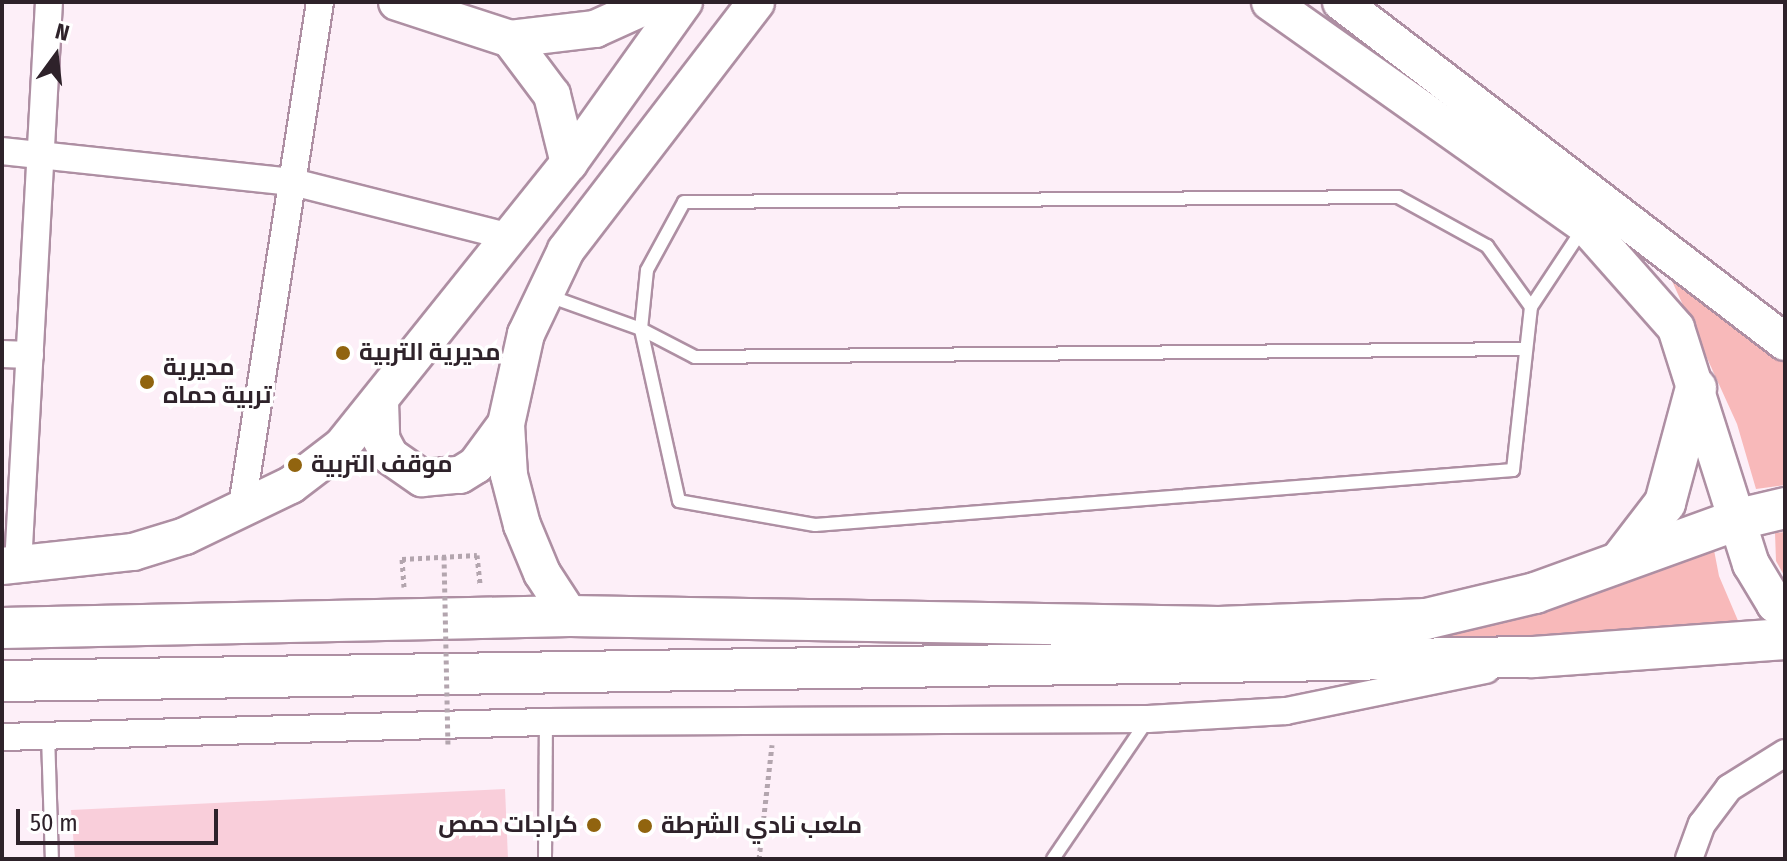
<!DOCTYPE html>
<meta charset="utf-8">
<style>
body{margin:0}
#map{position:relative;width:1787px;height:861px;overflow:hidden;background:#fdeff8;font-family:"Fira Sans Condensed",Cairo,sans-serif}
div>[style]{position:absolute}
.green>*{inset:0;background:#f8b9ba}
.building>*{inset:0;background:#f9ceda}
.path>*{height:5px;margin-top:-2.5px;transform-origin:0;background:repeating-linear-gradient(90deg,#b3a5ae 0 4px,transparent 0 8px)}
.roads{filter:drop-shadow(2px 0 #ae8fa3) drop-shadow(-2px 0 #ae8fa3) drop-shadow(0 2px #ae8fa3) drop-shadow(0 -2px #ae8fa3)}
.lane>*{height:12px;margin:-6px;padding:0 6px;transform-origin:6px;border-radius:6px;background:#fff}
.street>*{height:26px;margin:-13px;padding:0 13px;transform-origin:13px;border-radius:13px;background:#fff}
.secondary>*{height:36px;margin:-18px;padding:0 18px;transform-origin:18px;border-radius:18px;background:#fff}
.primary>*{height:40px;margin:-20px;padding:0 20px;transform-origin:20px;border-radius:20px;background:#fff}
.path-bridge>*{height:5px;margin-top:-2.5px;transform-origin:0;background:repeating-linear-gradient(90deg,#b3a5ae 0 4px,transparent 0 8px)}
.dots>*{width:22px;height:22px;translate:-50% -50%;box-sizing:border-box;border:4px solid #fff;border-radius:50%}
span{translate:-50% -50%;white-space:nowrap;text-align:center;line-height:1.15;-webkit-text-stroke:7px #fff;paint-order:stroke}
.poi-label{font-size:24px;color:#2e222a;font-weight:700}
.left{translate:0 -50%;text-align:left}
.right{translate:-100% -50%;text-align:right}
.frame{position:absolute;inset:0;border:4px solid #2e222a;pointer-events:none}
.north{position:absolute;left:16px;top:16px;width:80px;height:80px;-webkit-text-stroke:6px #fff;paint-order:stroke;rotate:15deg;font-size:22px;font-weight:700;line-height:32px;text-align:center;color:#2e222a}
.north::after{content:'';display:block;margin:auto;width:28px;height:36px;background:#2e222a;clip-path:polygon(50% 0,100% 100%,50% 72%,0 100%)}
.scale{position:absolute;left:16px;top:809px;width:202px;height:36px;box-sizing:border-box;border:4px solid #2e222a;border-top:0;padding-left:10px;font-size:24px;line-height:28px;white-space:nowrap;color:#2e222a;-webkit-text-stroke:6px #fff;paint-order:stroke}
</style>
<div id="map">
<div class="green">
<div style="clip-path:polygon(1672px 281px,1785px 363px,1785px 485px,1756px 489px,1737px 424px)"></div>
<div style="clip-path:polygon(1785px 532px,1785px 577px,1776px 561px,1775px 533px)"></div>
<div style="clip-path:polygon(1714px 550px,1719px 576px,1739px 623px,1446px 649px,567px 661px,1451px 633px)"></div>
</div>
<div class="building">
<div style="clip-path:polygon(505px 789px,508px 859px,75px 859px,71px 810px)"></div>
</div>
<div class="path">
<div style="left:404px;top:587px;width:28px;rotate:-94deg"></div>
<div style="left:402px;top:559px;width:75px;rotate:-3.1deg"></div>
<div style="left:477px;top:555px;width:30px;rotate:84deg"></div>
<div style="left:759px;top:859px;width:115px;rotate:-83.5deg"></div>
</div>
<div class="roads">
<div class="lane">
<div style="left:1398px;top:197px;width:102px;rotate:28.8deg"></div>
<div style="left:1487px;top:246px;width:75px;rotate:54.2deg"></div>
<div style="left:1531px;top:307px;width:164px;rotate:96.3deg"></div>
<div style="left:1513px;top:470px;width:700px;rotate:175.49deg"></div>
<div style="left:815px;top:525px;width:138px;rotate:-170deg"></div>
<div style="left:679px;top:501px;width:176px;rotate:-102.5deg"></div>
<div style="left:641px;top:329px;width:59px;rotate:-84.2deg"></div>
<div style="left:647px;top:270px;width:77px;rotate:-61.4deg"></div>
<div style="left:684px;top:202px;width:714px;rotate:-0.4deg"></div>
<div style="left:549px;top:296px;width:98px;rotate:19.7deg"></div>
<div style="left:641px;top:329px;width:61px;rotate:27.4deg"></div>
<div style="left:695px;top:357px;width:831px;rotate:-0.55deg"></div>
<div style="left:1531px;top:307px;width:92px;rotate:-56.5deg"></div>
<div style="left:48px;top:735px;width:124px;rotate:88.2deg"></div>
<div style="left:545px;top:859px;width:137px;rotate:-89.6deg"></div>
<div style="left:1053px;top:859px;width:169px;rotate:-55.8deg"></div>
</div>
<div class="street">
<div style="left:2px;top:151px;width:293px;rotate:6.1deg"></div>
<div style="left:293px;top:182px;width:224px;rotate:14.2deg"></div>
<div style="left:2px;top:354px;width:28px;rotate:2deg"></div>
<div style="left:241px;top:513px;width:517px;rotate:-81.21deg"></div>
<div style="left:18px;top:565px;width:564px;rotate:-86.85deg"></div>
<div style="left:2px;top:737px;width:544px;rotate:-1.58deg"></div>
<div style="left:546px;top:722px;width:602px;rotate:-0.29deg"></div>
<div style="left:1148px;top:719px;width:138px;rotate:-3.3deg"></div>
<div style="left:1286px;top:711px;width:204px;rotate:-11.6deg"></div>
<div style="left:1689px;top:859px;width:37px;rotate:-70deg"></div>
<div style="left:1702px;top:824px;width:45px;rotate:-53.1deg"></div>
<div style="left:1729px;top:788px;width:66px;rotate:-32deg"></div>
</div>
<div class="secondary">
<div style="left:397px;top:2px;width:119px;rotate:18.1deg"></div>
<div style="left:510px;top:39px;width:86px;rotate:-6.7deg"></div>
<div style="left:595px;top:29px;width:66px;rotate:-24.2deg"></div>
<div style="left:1270px;top:2px;width:386px;rotate:35.3deg"></div>
<div style="left:1585px;top:225px;width:137px;rotate:48.5deg"></div>
<div style="left:1676px;top:328px;width:248px;rotate:72.4deg"></div>
<div style="left:1751px;top:564px;width:47px;rotate:59deg"></div>
<div style="left:1775px;top:604px;width:12px;rotate:35deg"></div>
<div style="left:1341px;top:2px;width:559px;rotate:37.44deg"></div>
<div style="left:510px;top:39px;width:70px;rotate:53.1deg"></div>
<div style="left:552px;top:95px;width:70px;rotate:76deg"></div>
<div style="left:380px;top:402px;width:37px;rotate:88deg"></div>
<div style="left:381px;top:439px;width:19px;rotate:62deg"></div>
<div style="left:390px;top:456px;width:39px;rotate:35deg"></div>
<div style="left:422px;top:478px;width:38px;rotate:-5deg"></div>
<div style="left:460px;top:475px;width:19px;rotate:-32deg"></div>
<div style="left:476px;top:465px;width:51px;rotate:-53.8deg"></div>
<div style="left:2px;top:566px;width:132px;rotate:-6.1deg"></div>
<div style="left:133px;top:552px;width:54px;rotate:-17.1deg"></div>
<div style="left:185px;top:536px;width:118px;rotate:-25.7deg"></div>
<div style="left:291px;top:485px;width:64px;rotate:-37.4deg"></div>
<div style="left:342px;top:446px;width:363px;rotate:-51.3deg"></div>
<div style="left:569px;top:163px;width:198px;rotate:-54.5deg"></div>
<div style="left:570px;top:616px;width:51px;rotate:-123.1deg"></div>
<div style="left:542px;top:573px;width:52px;rotate:-112.6deg"></div>
<div style="left:522px;top:525px;width:52px;rotate:-104.6deg"></div>
<div style="left:509px;top:475px;width:51px;rotate:-93.4deg"></div>
<div style="left:506px;top:424px;width:92px;rotate:-77.5deg"></div>
<div style="left:526px;top:334px;width:93px;rotate:-64.5deg"></div>
<div style="left:566px;top:250px;width:312px;rotate:-52.5deg"></div>
</div>
<div class="primary">
<div style="left:1622px;top:559px;width:71px;rotate:-52.5deg"></div>
<div style="left:1665px;top:503px;width:119px;rotate:-74.9deg"></div>
<div style="left:2px;top:628px;width:568px;rotate:-1.21deg"></div>
<div style="left:570px;top:616px;width:649px;rotate:0.97deg"></div>
<div style="left:1219px;top:627px;width:207px;rotate:-2.2deg"></div>
<div style="left:1426px;top:619px;width:112px;rotate:-13.4deg"></div>
<div style="left:1535px;top:593px;width:217px;rotate:-19.9deg"></div>
<div style="left:1739px;top:519px;width:47px;rotate:-13.4deg"></div>
<div style="left:2px;top:681px;width:1531px;rotate:-0.9deg"></div>
<div style="left:1533px;top:657px;width:253px;rotate:-4.1deg"></div>
</div>
</div>
<div class="path-bridge">
<div style="left:444px;top:556px;width:188px;rotate:88.8deg"></div>
</div>
<div class="dots">
<div style="left:343px;top:353px;background:#91640f"></div>
<div style="left:147px;top:382px;background:#91640f"></div>
<div style="left:295px;top:465px;background:#91640f"></div>
<div style="left:594px;top:825px;background:#91640f"></div>
<div style="left:645px;top:826px;background:#91640f"></div>
</div>
<div class="poi-label">
<span class="left" style="left:359px;top:353px">مديرية التربية</span>
<span class="left" style="left:163px;top:382px">مديرية<br>تربية حماه</span>
<span class="left" style="left:311px;top:465px">موقف التربية</span>
<span class="right" style="left:578px;top:825px">كراجات حمص</span>
<span class="left" style="left:661px;top:826px">ملعب نادي الشرطة</span>
</div>
<div class="frame"></div>
<div class="north">N</div>
<div class="scale">50 m</div>
</div>
